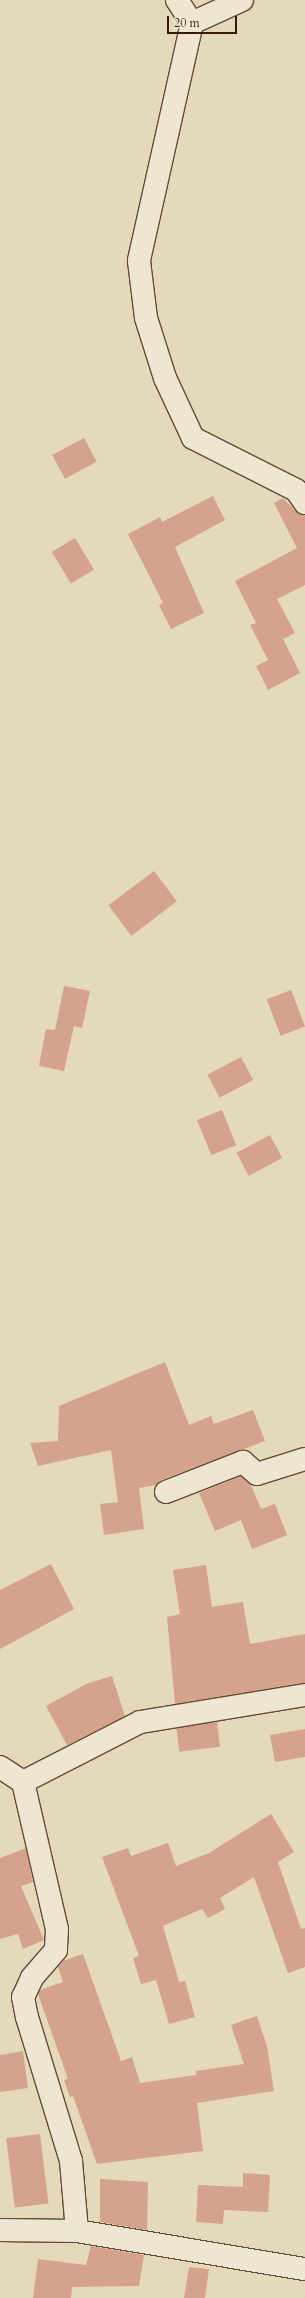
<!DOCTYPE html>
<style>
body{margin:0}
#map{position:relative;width:305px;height:2298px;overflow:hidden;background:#e5d9bb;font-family:Cardo,serif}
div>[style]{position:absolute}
.building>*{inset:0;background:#d5a28e;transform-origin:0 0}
.roads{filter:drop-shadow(1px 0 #634a36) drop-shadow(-1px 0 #634a36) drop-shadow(0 1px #634a36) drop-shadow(0 -1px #634a36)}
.street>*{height:22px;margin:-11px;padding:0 11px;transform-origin:11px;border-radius:11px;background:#eee6d3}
span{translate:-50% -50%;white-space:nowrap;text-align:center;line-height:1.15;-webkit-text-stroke:3px #eee6d3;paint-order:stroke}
.scale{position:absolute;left:167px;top:16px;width:70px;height:18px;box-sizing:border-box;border:2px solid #381a0a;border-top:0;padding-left:5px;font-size:12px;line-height:14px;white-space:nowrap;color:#381a0a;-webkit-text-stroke:3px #eee6d3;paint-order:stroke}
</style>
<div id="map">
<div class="building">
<div style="left:84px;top:438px;width:27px;height:36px;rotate:62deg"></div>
<div style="clip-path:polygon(213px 496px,225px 520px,175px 547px,204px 613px,171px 629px,159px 605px,163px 603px,128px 534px,160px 517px,162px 522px)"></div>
<div style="clip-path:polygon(283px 498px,299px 514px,305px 515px,305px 585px,277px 599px,295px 633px,283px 639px,300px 673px,268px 690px,256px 666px,268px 660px,250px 625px,256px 623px,235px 581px,297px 548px,274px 503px)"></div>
<div style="left:75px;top:538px;width:37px;height:27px;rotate:59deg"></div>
<div style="left:154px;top:871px;width:38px;height:57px;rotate:53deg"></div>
<div style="clip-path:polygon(64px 986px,90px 991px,82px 1028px,74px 1026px,64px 1071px,39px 1066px,46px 1029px,55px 1030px)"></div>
<div style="left:291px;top:990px;width:39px;height:26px;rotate:69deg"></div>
<div style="left:241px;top:1057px;width:26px;height:38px;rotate:62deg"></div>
<div style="left:222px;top:1110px;width:38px;height:27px;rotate:68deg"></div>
<div style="left:270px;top:1135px;width:26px;height:38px;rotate:62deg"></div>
<div style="clip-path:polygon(165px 1362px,189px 1425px,211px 1416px,214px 1424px,253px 1410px,265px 1441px,161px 1480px,156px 1485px,139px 1488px,144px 1529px,104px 1535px,100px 1504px,118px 1502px,111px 1450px,38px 1466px,30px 1443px,58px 1441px,59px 1406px)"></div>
<div style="clip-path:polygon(241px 1476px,251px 1485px,261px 1509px,275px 1504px,287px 1535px,252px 1549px,241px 1520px,215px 1531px,199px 1493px)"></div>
<div style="clip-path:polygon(51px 1564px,74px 1609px,0 1649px,0 1590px)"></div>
<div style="clip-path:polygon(206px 1565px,212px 1607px,243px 1602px,250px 1644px,305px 1634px,305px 1683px,175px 1704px,167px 1617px,180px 1614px,173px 1570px)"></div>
<div style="clip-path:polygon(112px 1676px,125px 1716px,67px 1745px,46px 1706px,86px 1684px)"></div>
<div style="left:217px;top:1722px;width:25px;height:41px;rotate:83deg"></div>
<div style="clip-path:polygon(305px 1729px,305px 1757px,275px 1762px,270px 1735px)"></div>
<div style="clip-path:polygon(271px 1814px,294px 1852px,278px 1862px,301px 1929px,305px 1928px,305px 1967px,288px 1973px,254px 1877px,220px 1898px,225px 1909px,208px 1918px,202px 1909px,163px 1926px,179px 1982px,185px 1981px,195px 2017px,169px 2024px,156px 1980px,141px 1984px,133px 1958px,139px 1956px,102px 1857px,128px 1848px,131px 1856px,168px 1843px,176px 1866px,209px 1853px)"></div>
<div style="clip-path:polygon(26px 1848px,33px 1882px,21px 1886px,44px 1940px,23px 1949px,18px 1934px,0 1939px,0 1858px)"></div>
<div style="clip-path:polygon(83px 1954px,121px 2061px,132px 2057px,140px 2083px,196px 2075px,196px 2071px,244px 2064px,231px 2025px,257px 2016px,267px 2046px,274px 2091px,197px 2103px,203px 2151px,97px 2164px,73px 2096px,70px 2097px,64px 2080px,68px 2079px,38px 1994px,40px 1990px,63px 1982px,58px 1967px,63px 1961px)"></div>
<div style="clip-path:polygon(23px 2051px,28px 2088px,0 2092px,0 2055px)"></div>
<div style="left:40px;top:2134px;width:70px;height:34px;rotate:83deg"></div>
<div style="clip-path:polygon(243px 2173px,270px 2175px,268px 2212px,224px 2210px,223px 2224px,196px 2222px,198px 2185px,243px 2187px)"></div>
<div style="clip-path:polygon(100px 2179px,148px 2182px,147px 2230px,100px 2222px)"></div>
<div style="clip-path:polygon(91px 2246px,144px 2255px,139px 2286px,72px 2287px,71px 2298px,33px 2298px,38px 2259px,86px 2265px)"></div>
<div style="clip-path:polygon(189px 2267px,209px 2269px,205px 2298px,184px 2298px)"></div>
</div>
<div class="roads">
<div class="street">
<div style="left:177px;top:0;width:27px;rotate:57deg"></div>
<div style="left:192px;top:23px;width:244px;rotate:102.6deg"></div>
<div style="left:139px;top:261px;width:57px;rotate:83deg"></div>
<div style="left:146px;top:318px;width:63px;rotate:72.4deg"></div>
<div style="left:165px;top:378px;width:66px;rotate:65deg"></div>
<div style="left:193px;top:438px;width:115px;rotate:26.8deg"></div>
<div style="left:296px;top:490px;width:16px;rotate:55deg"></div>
<div style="left:192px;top:23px;width:55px;rotate:-24.7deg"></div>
<div style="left:166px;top:1492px;width:83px;rotate:-21.3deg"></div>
<div style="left:243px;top:1462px;width:18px;rotate:41deg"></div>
<div style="left:257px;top:1474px;width:50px;rotate:-17.4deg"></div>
<div style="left:0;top:1767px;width:27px;rotate:33deg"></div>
<div style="left:23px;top:1782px;width:131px;rotate:-27.1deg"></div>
<div style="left:140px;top:1722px;width:167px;rotate:-9.3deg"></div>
<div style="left:23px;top:1782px;width:151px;rotate:77deg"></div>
<div style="left:57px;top:1929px;width:21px;rotate:93deg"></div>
<div style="left:56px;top:1950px;width:37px;rotate:131deg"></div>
<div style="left:32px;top:1978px;width:21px;rotate:115deg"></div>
<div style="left:23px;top:1997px;width:20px;rotate:79deg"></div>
<div style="left:27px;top:2017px;width:151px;rotate:73deg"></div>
<div style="left:71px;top:2161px;width:70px;rotate:85.1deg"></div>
<div style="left:0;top:2230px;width:77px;rotate:0.7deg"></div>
<div style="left:77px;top:2231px;width:231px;rotate:9.5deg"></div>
</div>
</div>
<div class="scale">20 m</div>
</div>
